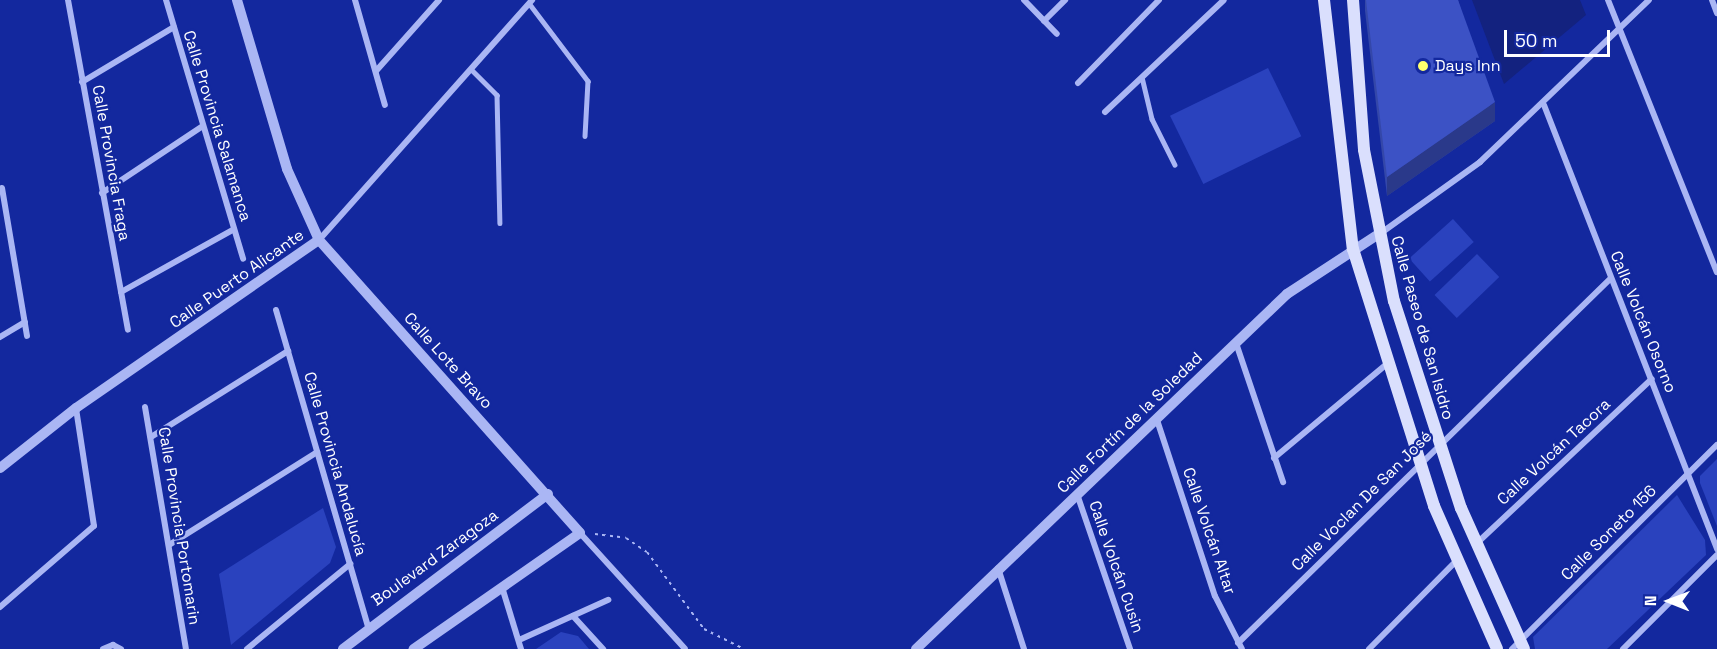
<!DOCTYPE html>
<meta charset="utf-8">
<style>
body{margin:0}
#map{position:relative;width:1717px;height:649px;overflow:hidden;background:#13289e;font-family:"Space Grotesk",sans-serif}
div>[style]{position:absolute}
.green>*{inset:0;background:#2a42be;transform-origin:0 0}
.water>*{inset:0;background:#13227f}
.path>*{height:2px;margin-top:-1px;transform-origin:0;background:repeating-linear-gradient(90deg,#aab6f4 0 3px,transparent 0 7.5px)}
.service>*{height:4.5px;margin:-2.25px;padding:0 2.25px;transform-origin:2.25px;border-radius:2.25px;background:#aab6f4}
.minor>*{height:6px;margin:-3px;padding:0 3px;transform-origin:3px;border-radius:3px;background:#aab6f4}
.tertiary>*{height:10px;margin:-5px;padding:0 5px;transform-origin:5px;border-radius:5px;background:#aab6f4}
.secondary>*{height:12px;margin:-6px;padding:0 6px;transform-origin:6px;border-radius:6px;background:#dadffd}
.wall>*{inset:0;background:#3447a9}
.shaded-wall>*{inset:0;background:#2a398a}
.building>*{inset:0;background:#3c52c5}
.dots>*{width:16px;height:16px;translate:-50% -50%;box-sizing:border-box;border:3px solid #13289e;border-radius:50%}
span{translate:-50% -50%;white-space:nowrap;text-align:center;line-height:1.15;-webkit-text-stroke:4.5px #13289e;paint-order:stroke}
.poi-label{font-size:16px;color:#fff}
.left{translate:0 -50%;text-align:left}
.street-label{font-size:16px;color:#fff}
.north{position:absolute;left:1639px;top:571px;width:60px;height:60px;-webkit-text-stroke:4px #13289e;paint-order:stroke;rotate:271deg;font-size:16px;font-weight:700;line-height:24px;text-align:center;color:#fff}
.north::after{content:'';display:block;margin:auto;width:21px;height:27px;background:#fff;clip-path:polygon(50% 0,100% 100%,50% 72%,0 100%)}
.scale{position:absolute;left:1504px;top:30px;width:106px;height:27px;box-sizing:border-box;border:3px solid #fff;border-top:0;padding-left:8px;font-size:18px;line-height:21px;white-space:nowrap;color:#fff;-webkit-text-stroke:4px #13289e;paint-order:stroke}
</style>
<div id="map">
<div class="green">
<div style="left:1268px;top:68px;width:76px;height:109px;rotate:64deg"></div>
<div style="left:1453px;top:219px;width:31px;height:59px;rotate:48deg"></div>
<div style="left:1477px;top:254px;width:32px;height:59px;rotate:46deg"></div>
<div style="clip-path:polygon(1717px 459px,1717px 526px,1700px 483px,1700px 476px)"></div>
<div style="clip-path:polygon(1677px 495px,1705px 540px,1706px 555px,1607px 649px,1535px 649px,1533px 637px)"></div>
<div style="clip-path:polygon(323px 508px,336px 547px,330px 563px,231px 645px,219px 574px)"></div>
<div style="clip-path:polygon(561px 632px,578px 636px,589px 649px,536px 649px)"></div>
</div>
<div class="water">
<div style="clip-path:polygon(1472px 0,1580px 0,1586px 15px,1504px 84px)"></div>
</div>
<div class="path">
<div style="left:595px;top:534px;width:31px;rotate:7deg"></div>
<div style="left:626px;top:538px;width:25px;rotate:34deg"></div>
<div style="left:647px;top:552px;width:96px;rotate:53.5deg"></div>
<div style="left:704px;top:629px;width:45px;rotate:26.6deg"></div>
</div>
<div class="service">
<div style="left:529px;top:3px;width:98px;rotate:52.9deg"></div>
<div style="left:588px;top:81px;width:55px;rotate:93.1deg"></div>
<div style="left:471px;top:69px;width:37px;rotate:45deg"></div>
<div style="left:497px;top:95px;width:128px;rotate:88.7deg"></div>
<div style="left:1142px;top:77px;width:43px;rotate:76.6deg"></div>
<div style="left:1152px;top:119px;width:51px;rotate:63.4deg"></div>
</div>
<div class="minor">
<div style="left:68px;top:0;width:335px;rotate:79.7deg"></div>
<div style="left:166px;top:0;width:270px;rotate:73.4deg"></div>
<div style="left:355px;top:0;width:109px;rotate:74.1deg"></div>
<div style="left:1024px;top:0;width:47px;rotate:45.9deg"></div>
<div style="left:1608px;top:0;width:293px;rotate:68.2deg"></div>
<div style="left:1712px;top:0;width:14px;rotate:69deg"></div>
<div style="left:1044px;top:21px;width:30px;rotate:-45deg"></div>
<div style="left:376px;top:71px;width:95px;rotate:-48.4deg"></div>
<div style="left:82px;top:82px;width:107px;rotate:-30.9deg"></div>
<div style="left:1078px;top:83px;width:116px;rotate:-45.7deg"></div>
<div style="left:1544px;top:105px;width:477px;rotate:68.7deg"></div>
<div style="left:1105px;top:112px;width:163px;rotate:-43.3deg"></div>
<div style="left:2px;top:188px;width:150px;rotate:80.4deg"></div>
<div style="left:102px;top:193px;width:121px;rotate:-33.6deg"></div>
<div style="left:1381px;top:233px;width:122px;rotate:-35.6deg"></div>
<div style="left:1480px;top:162px;width:234px;rotate:-43.8deg"></div>
<div style="left:319px;top:240px;width:321px;rotate:-48.4deg"></div>
<div style="left:121px;top:292px;width:129px;rotate:-29.1deg"></div>
<div style="left:276px;top:310px;width:329px;rotate:73.8deg"></div>
<div style="left:0;top:337px;width:29px;rotate:-31deg"></div>
<div style="left:1236px;top:343px;width:147px;rotate:71.3deg"></div>
<div style="left:145px;top:407px;width:245px;rotate:80.4deg"></div>
<div style="left:1157px;top:420px;width:185px;rotate:71.8deg"></div>
<div style="left:1215px;top:596px;width:59px;rotate:63deg"></div>
<div style="left:151px;top:437px;width:162px;rotate:-32.1deg"></div>
<div style="left:1274px;top:458px;width:147px;rotate:-39.8deg"></div>
<div style="left:1077px;top:494px;width:164px;rotate:71.1deg"></div>
<div style="left:580px;top:533px;width:156px;rotate:47.8deg"></div>
<div style="left:1476px;top:544px;width:241px;rotate:-43.2deg"></div>
<div style="left:169px;top:545px;width:175px;rotate:-32.1deg"></div>
<div style="left:998px;top:568px;width:85px;rotate:72.2deg"></div>
<div style="left:502px;top:587px;width:65px;rotate:73deg"></div>
<div style="left:0;top:607px;width:124px;rotate:-40.8deg"></div>
<div style="left:94px;top:526px;width:119px;rotate:-98.7deg"></div>
<div style="left:573px;top:616px;width:45px;rotate:47.7deg"></div>
<div style="left:519px;top:640px;width:98px;rotate:-24.2deg"></div>
<div style="left:1238px;top:643px;width:520px;rotate:-44.38deg"></div>
<div style="left:103px;top:649px;width:11px;rotate:-22deg"></div>
<div style="left:113px;top:645px;width:9px;rotate:27deg"></div>
<div style="left:247px;top:649px;width:134px;rotate:-39.5deg"></div>
<div style="left:1369px;top:649px;width:122px;rotate:-45.3deg"></div>
<div style="left:1512px;top:649px;width:289px;rotate:-44.9deg"></div>
<div style="left:1623px;top:649px;width:133px;rotate:-45deg"></div>
</div>
<div class="tertiary">
<div style="left:237px;top:0;width:176px;rotate:73.5deg"></div>
<div style="left:287px;top:169px;width:78px;rotate:65.7deg"></div>
<div style="left:319px;top:240px;width:392px;rotate:48.3deg"></div>
<div style="left:580px;top:533px;width:203px;rotate:145.1deg"></div>
<div style="left:0;top:468px;width:97px;rotate:-38.3deg"></div>
<div style="left:76px;top:408px;width:295px;rotate:-34.7deg"></div>
<div style="left:343px;top:649px;width:257px;rotate:-37.1deg"></div>
<div style="left:916px;top:649px;width:513px;rotate:-43.74deg"></div>
<div style="left:1287px;top:294px;width:108px;rotate:-33.2deg"></div>
</div>
<div class="secondary">
<div style="left:1324px;top:0;width:251px;rotate:83.4deg"></div>
<div style="left:1353px;top:249px;width:269px;rotate:72.5deg"></div>
<div style="left:1434px;top:506px;width:156px;rotate:66.2deg"></div>
<div style="left:1353px;top:0;width:150px;rotate:85.8deg"></div>
<div style="left:1364px;top:150px;width:154px;rotate:78.8deg"></div>
<div style="left:1394px;top:301px;width:218px;rotate:72.1deg"></div>
<div style="left:1461px;top:508px;width:154px;rotate:65.9deg"></div>
</div>
<div class="wall">
<div style="clip-path:polygon(1365px 0,1458px 0,1495px 121px,1387px 196px,1365px 11px)"></div>
</div>
<div class="shaded-wall">
<div style="clip-path:polygon(1495px 102px,1495px 121px,1387px 196px,1387px 177px)"></div>
</div>
<div class="building">
<div style="clip-path:polygon(1366px 0,1458px 0,1495px 102px,1387px 177px)"></div>
</div>
<div class="dots">
<div style="left:1423px;top:66px;background:#ffff6d"></div>
</div>
<div class="poi-label">
<span class="left" style="left:1435px;top:66px">Days Inn</span>
</div>
<div class="street-label">
<span style="left:217px;top:126px;rotate:73deg">Calle Provincia Salamanca</span>
<span style="left:111px;top:163px;rotate:80deg">Calle Provincia Fraga</span>
<span style="left:237px;top:279px;rotate:-35deg">Calle Puerto Alicante</span>
<span style="left:1643px;top:322px;rotate:68deg">Calle Volcán Osorno</span>
<span style="left:1422px;top:328px;rotate:74deg">Calle Paseo de San Isidro</span>
<span style="left:448px;top:361px;rotate:48deg">Calle Lote Bravo</span>
<span style="left:1130px;top:423px;rotate:-44deg">Calle Fortín de la Soledad</span>
<span style="left:1554px;top:452px;rotate:-43deg">Calle Volcán Tacora</span>
<span style="left:335px;top:464px;rotate:74deg">Calle Provincia Andalucía</span>
<span style="left:1362px;top:501px;rotate:-45deg">Calle Voclan De San José</span>
<span style="left:179px;top:526px;rotate:81deg">Calle Provincia Portomarin</span>
<span style="left:1209px;top:531px;rotate:71deg">Calle Volcán Altar</span>
<span style="left:1609px;top:533px;rotate:-45deg">Calle Soneto 156</span>
<span style="left:435px;top:558px;rotate:-36deg">Boulevard Zaragoza</span>
<span style="left:1116px;top:567px;rotate:71deg">Calle Volcán Cusin</span>
</div>
<div class="north">N</div>
<div class="scale">50 m</div>
</div>
